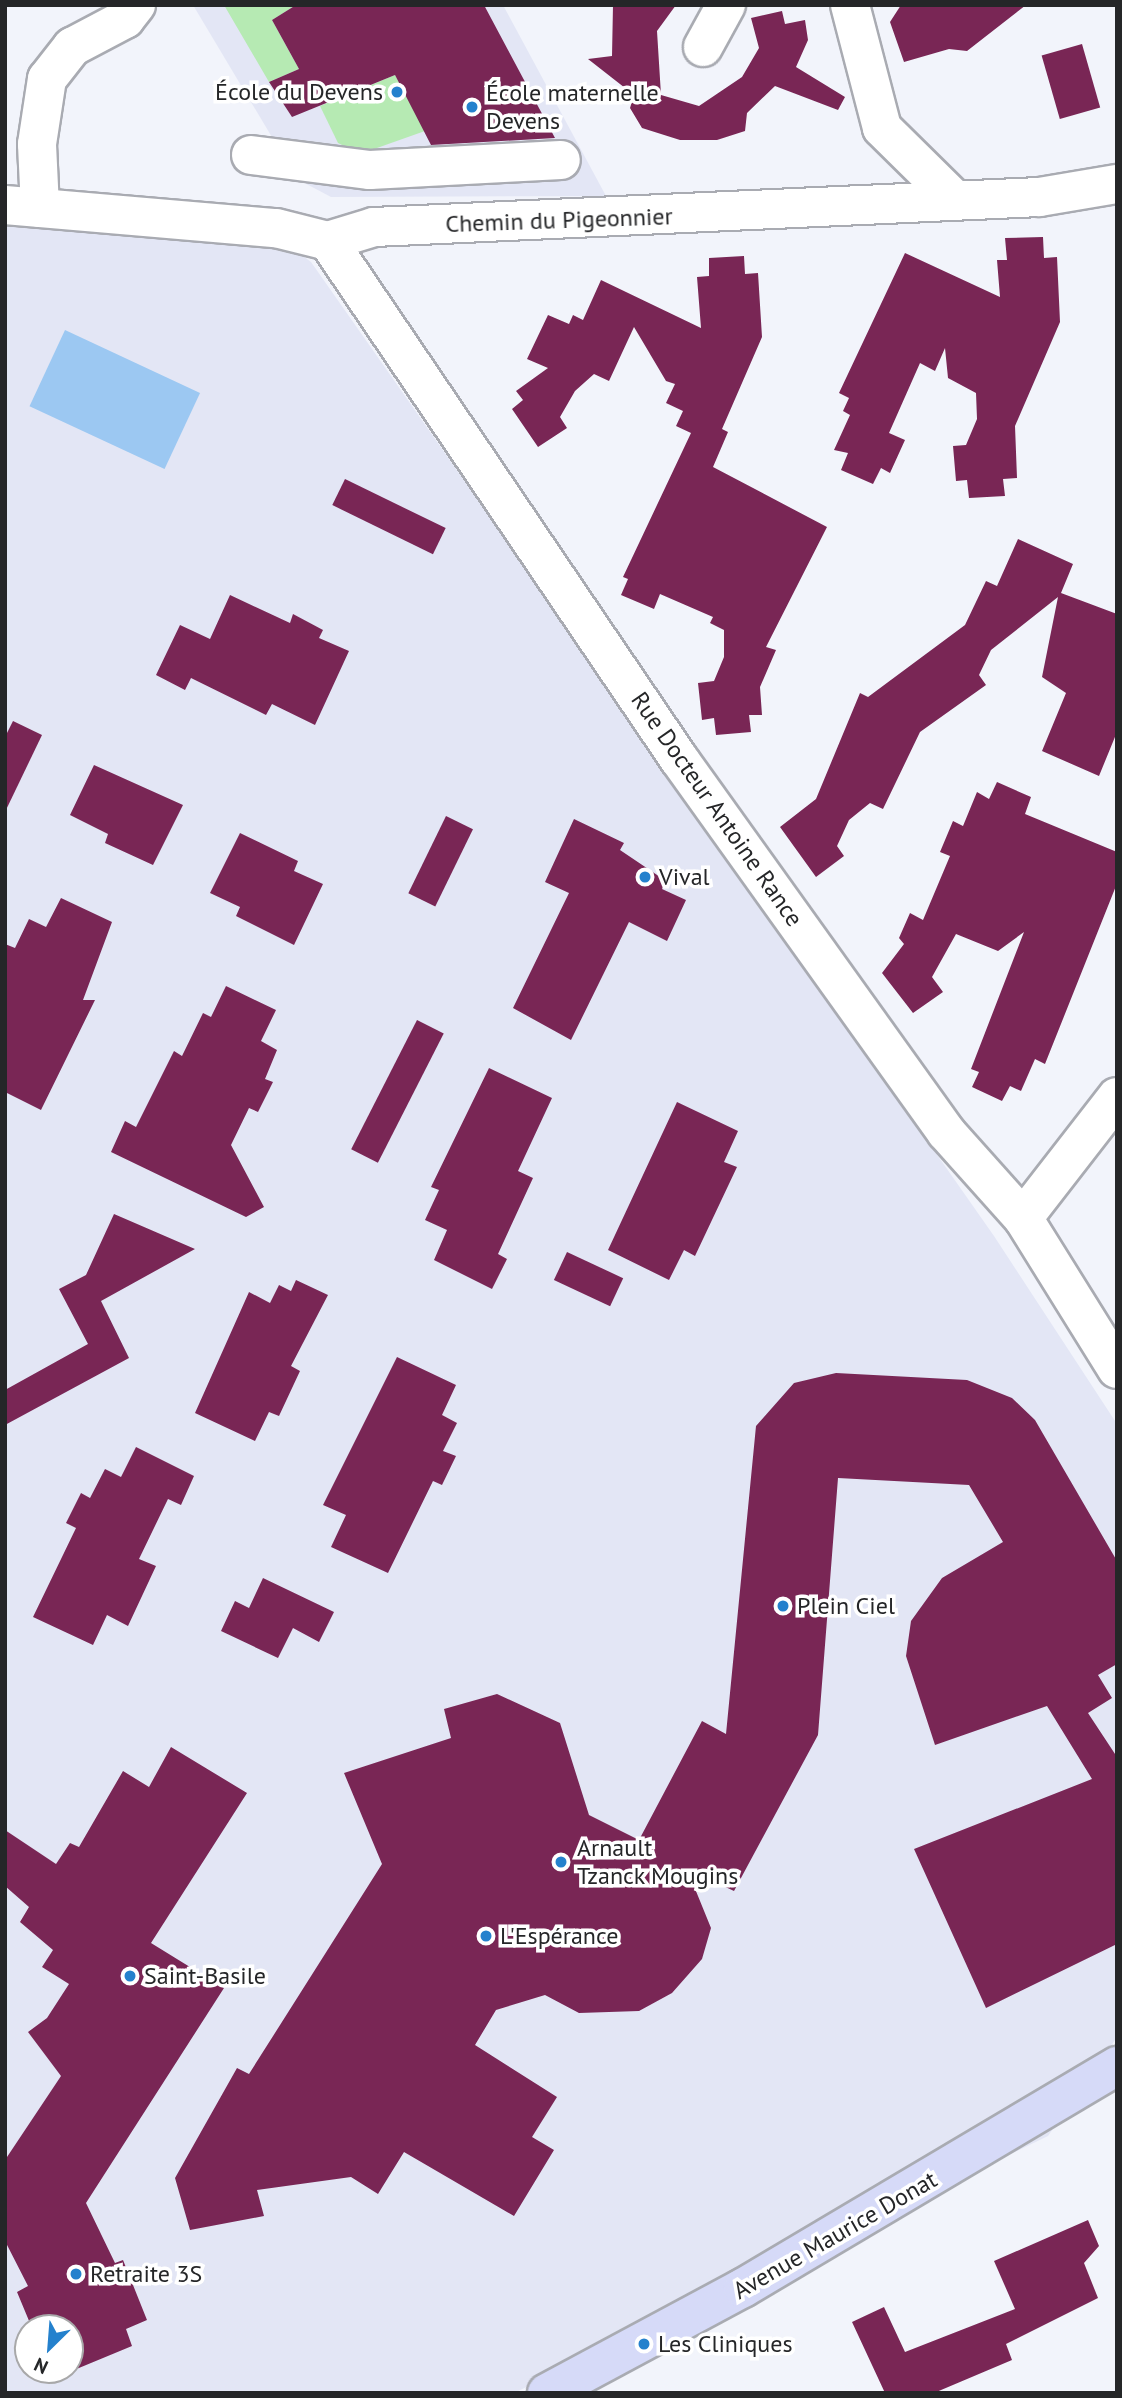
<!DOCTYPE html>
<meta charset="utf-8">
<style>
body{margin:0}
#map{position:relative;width:1122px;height:2398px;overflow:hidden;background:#f2f4fb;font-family:"PT Sans",sans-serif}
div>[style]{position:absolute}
.built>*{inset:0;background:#e3e6f5}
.green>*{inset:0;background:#b6eab3}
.water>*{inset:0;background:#9cc8f2;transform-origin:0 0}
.building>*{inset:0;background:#792655;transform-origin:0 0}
.roads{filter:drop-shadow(2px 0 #a9abb2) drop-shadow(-2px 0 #a9abb2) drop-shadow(0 2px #a9abb2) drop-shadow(0 -2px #a9abb2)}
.minor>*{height:38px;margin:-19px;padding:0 19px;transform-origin:19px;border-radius:19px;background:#fff}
.major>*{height:38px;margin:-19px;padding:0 19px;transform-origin:19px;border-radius:19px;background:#d6daf8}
.dots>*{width:19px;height:19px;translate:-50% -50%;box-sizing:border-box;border:4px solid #fff;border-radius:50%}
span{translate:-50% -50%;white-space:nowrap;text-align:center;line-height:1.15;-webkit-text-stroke:7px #fff;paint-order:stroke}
.poi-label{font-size:24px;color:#252628}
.right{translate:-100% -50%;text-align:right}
.left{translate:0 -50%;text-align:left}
.street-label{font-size:24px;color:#252628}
.frame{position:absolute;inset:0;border:7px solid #252628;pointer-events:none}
.north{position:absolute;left:14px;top:2314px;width:70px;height:70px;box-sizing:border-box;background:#fff;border:2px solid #a8a8a9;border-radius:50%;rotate:205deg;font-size:19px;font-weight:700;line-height:28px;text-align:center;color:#252628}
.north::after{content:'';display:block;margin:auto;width:24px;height:32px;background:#2481cd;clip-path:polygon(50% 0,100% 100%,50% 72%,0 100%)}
</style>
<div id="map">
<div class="built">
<div style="clip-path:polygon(193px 5px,503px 5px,606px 196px,331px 197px,297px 179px)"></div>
<div style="clip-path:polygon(evenodd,5px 224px,290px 246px,311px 262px,994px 1236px,1117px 1424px,1117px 2037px,1048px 2136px,514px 2393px,5px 2393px,5px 224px,28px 2328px,70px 2328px,70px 2370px,28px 2370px,28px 2328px)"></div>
</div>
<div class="green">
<div style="clip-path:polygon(224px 5px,296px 5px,272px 20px,299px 69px,269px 82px)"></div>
<div style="clip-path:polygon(395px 75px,425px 131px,360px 154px,338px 143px,320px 106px)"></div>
</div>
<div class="water">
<div style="left:65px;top:330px;width:149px;height:84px;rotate:25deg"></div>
</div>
<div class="building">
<div style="clip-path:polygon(296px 5px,484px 5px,555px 138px,431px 145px,395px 75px,292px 117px,269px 82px,299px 69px,272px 20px)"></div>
<div style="clip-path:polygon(613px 5px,676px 5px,657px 31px,661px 95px,699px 106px,742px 77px,759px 48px,751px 18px,782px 11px,785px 24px,805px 20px,808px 40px,796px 67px,845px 97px,838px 110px,775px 86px,747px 113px,745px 131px,717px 140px,680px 140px,642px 128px,630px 108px,634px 95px,588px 59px,612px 56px)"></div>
<div style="clip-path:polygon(901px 5px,1026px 5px,967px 51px,949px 49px,904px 62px,890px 22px)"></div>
<div style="left:1082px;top:44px;width:66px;height:42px;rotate:74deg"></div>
<div style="clip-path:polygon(1043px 237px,1044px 258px,1057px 257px,1060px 322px,1015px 426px,1017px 478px,1003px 479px,1005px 496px,969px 498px,967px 480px,956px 481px,953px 446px,966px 445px,977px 419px,976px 393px,948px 378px,945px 348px,935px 371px,920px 363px,889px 433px,905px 440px,890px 473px,881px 468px,873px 484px,841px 470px,848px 453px,834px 450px,850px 415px,843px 411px,849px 398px,839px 393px,905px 253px,1000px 297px,997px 260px,1007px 260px,1005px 238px)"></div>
<div style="clip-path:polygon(744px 256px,745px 274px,758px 273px,762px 337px,722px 429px,728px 432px,713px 467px,827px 527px,766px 647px,776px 650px,760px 687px,762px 715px,749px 715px,751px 732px,716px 735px,714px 718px,702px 720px,698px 683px,714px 681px,724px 657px,724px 630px,710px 623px,713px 617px,660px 594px,654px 609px,621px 595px,628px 579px,623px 577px,691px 433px,676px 426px,683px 411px,666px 403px,675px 384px,666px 381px,634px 327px,609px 381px,594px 374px,575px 391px,560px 417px,567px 428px,538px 447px,512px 409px,523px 400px,516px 391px,548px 368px,527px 359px,548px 315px,569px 324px,573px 315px,583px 320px,601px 280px,701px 328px,697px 277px,709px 276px,709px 258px)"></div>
<div style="left:345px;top:479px;width:112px;height:29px;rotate:26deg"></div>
<div style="clip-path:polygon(1018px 539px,1073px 564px,1061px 593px,1117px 614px,1117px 732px,1099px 776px,1042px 751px,1066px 693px,1042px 677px,1058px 597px,991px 650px,979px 675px,986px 685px,920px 732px,883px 809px,870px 803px,849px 820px,837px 846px,844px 856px,816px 877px,780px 827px,816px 799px,860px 693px,868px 697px,965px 625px,986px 581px,997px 586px)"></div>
<div style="clip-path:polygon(230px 595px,290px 623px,293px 614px,323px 630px,319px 638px,349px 651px,315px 725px,272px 704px,266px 715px,191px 678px,185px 690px,156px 675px,180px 625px,210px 639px)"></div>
<div style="clip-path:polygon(13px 721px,42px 735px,5px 812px,5px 737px)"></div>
<div style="clip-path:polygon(94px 765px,183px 805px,153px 865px,105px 843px,108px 834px,70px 815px)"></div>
<div style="clip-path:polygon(997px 782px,1031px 797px,1025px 814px,1117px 852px,1116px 886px,1045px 1064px,1035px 1059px,1021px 1091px,1010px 1086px,1002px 1101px,972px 1087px,979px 1072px,971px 1069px,1024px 932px,998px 951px,956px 934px,932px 977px,943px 992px,913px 1013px,882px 973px,904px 944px,899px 938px,910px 913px,923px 920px,950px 856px,940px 852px,953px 821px,963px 826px,977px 792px,989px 799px)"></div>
<div style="left:446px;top:816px;width:30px;height:86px;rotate:26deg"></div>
<div style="clip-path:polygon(574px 819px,624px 843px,620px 850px,666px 881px,662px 889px,686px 900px,667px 941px,629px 922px,571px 1040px,513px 1008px,569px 893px,545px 882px)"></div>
<div style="clip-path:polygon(240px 833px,298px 861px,294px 871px,323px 884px,294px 945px,236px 916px,240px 907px,210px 893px)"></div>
<div style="clip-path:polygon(61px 898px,112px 922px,83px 1000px,95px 1000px,41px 1110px,5px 1092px,5px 944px,15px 948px,29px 919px,46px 927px)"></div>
<div style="clip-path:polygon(226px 986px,276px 1010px,261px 1041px,277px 1050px,265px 1079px,273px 1082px,258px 1112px,249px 1108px,231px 1145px,264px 1207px,246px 1217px,111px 1152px,125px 1121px,136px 1127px,174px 1051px,182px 1056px,203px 1013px,211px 1017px)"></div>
<div style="left:417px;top:1020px;width:30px;height:145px;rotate:27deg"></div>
<div style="clip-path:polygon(489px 1068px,552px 1098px,518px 1171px,533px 1178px,498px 1254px,507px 1259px,492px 1289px,434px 1260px,447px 1230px,425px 1220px,439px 1190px,431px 1187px)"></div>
<div style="clip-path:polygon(677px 1102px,738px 1131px,724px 1162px,737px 1167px,695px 1256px,684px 1250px,669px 1280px,608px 1250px)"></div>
<div style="clip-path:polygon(114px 1214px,195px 1249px,101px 1301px,129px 1358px,5px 1425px,5px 1390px,88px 1344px,59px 1289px,86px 1275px)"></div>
<div style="left:567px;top:1252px;width:62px;height:31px;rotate:25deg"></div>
<div style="clip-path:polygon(296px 1280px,328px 1295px,291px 1366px,300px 1371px,279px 1416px,269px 1412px,255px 1441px,195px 1413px,249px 1292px,270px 1303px,279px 1285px,291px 1291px)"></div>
<div style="clip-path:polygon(397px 1357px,456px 1385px,442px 1415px,457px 1423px,443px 1451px,456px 1456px,442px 1485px,433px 1481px,388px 1573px,331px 1547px,346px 1515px,323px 1505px)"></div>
<div style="clip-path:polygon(836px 1373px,967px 1380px,1012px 1398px,1035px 1420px,1117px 1561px,1117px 1664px,1098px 1675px,1112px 1698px,1088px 1713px,1117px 1757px,1117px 1944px,986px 2008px,914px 1849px,1092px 1779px,1047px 1706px,935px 1745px,906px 1656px,911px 1621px,942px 1578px,1003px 1542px,969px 1485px,838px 1478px,818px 1735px,734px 1891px,687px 1869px,711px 1928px,702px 1959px,672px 1993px,639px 2011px,579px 2013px,545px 1995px,496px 2010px,475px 2045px,557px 2097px,532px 2137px,554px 2150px,514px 2216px,404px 2152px,378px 2194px,351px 2177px,257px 2190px,264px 2216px,190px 2230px,175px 2178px,237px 2068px,249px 2074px,382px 1864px,344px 1773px,451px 1738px,444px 1709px,497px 1694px,560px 1723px,589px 1815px,639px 1840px,702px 1721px,726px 1734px,756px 1426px,794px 1383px)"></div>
<div style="clip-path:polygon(136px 1447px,194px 1476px,181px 1505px,168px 1499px,139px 1559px,156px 1566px,128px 1626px,107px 1615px,93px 1645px,33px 1617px,76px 1528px,66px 1523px,81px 1493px,90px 1498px,105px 1469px,121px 1477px)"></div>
<div style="clip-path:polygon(263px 1578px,334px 1612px,319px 1642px,293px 1628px,278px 1658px,221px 1631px,235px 1601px,249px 1608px)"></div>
<div style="clip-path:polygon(171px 1747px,247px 1793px,151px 1943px,224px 1988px,86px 2203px,115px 2263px,123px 2260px,147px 2320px,126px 2329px,132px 2346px,62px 2375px,60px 2370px,70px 2370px,70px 2328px,32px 2328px,17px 2292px,28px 2286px,5px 2241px,5px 2160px,61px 2076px,28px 2032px,47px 2018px,69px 1984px,42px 1967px,53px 1950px,20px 1922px,29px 1907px,5px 1886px,5px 1830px,56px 1864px,70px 1843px,79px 1847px,123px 1771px,149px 1787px)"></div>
<div style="clip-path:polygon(1088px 2220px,1099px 2246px,1084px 2263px,1098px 2298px,1006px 2344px,1012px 2360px,934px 2393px,885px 2393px,852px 2322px,884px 2307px,905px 2352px,1015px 2309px,994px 2261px)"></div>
</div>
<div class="roads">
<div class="minor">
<div style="left:850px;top:5px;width:127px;rotate:75.4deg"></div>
<div style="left:882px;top:128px;width:104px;rotate:44.6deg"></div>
<div style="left:703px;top:47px;width:48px;rotate:-61.3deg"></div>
<div style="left:251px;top:155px;width:120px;rotate:7.2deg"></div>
<div style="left:370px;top:170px;width:191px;rotate:-3deg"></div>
<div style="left:5px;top:205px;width:272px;rotate:4.9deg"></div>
<div style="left:276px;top:228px;width:54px;rotate:14deg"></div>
<div style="left:328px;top:241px;width:48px;rotate:-16.9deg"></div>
<div style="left:374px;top:227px;width:666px;rotate:-2.58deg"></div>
<div style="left:1039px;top:197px;width:79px;rotate:-9.5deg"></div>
<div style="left:40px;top:208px;width:64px;rotate:-92.7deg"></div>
<div style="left:37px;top:144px;width:66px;rotate:-81.3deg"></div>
<div style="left:47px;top:79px;width:41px;rotate:-52deg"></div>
<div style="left:72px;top:47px;width:60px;rotate:-27.8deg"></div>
<div style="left:125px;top:19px;width:18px;rotate:-52deg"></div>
<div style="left:328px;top:241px;width:626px;rotate:55.88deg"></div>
<div style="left:679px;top:759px;width:459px;rotate:54.4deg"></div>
<div style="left:946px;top:1132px;width:115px;rotate:48.2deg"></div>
<div style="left:1023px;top:1218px;width:178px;rotate:58.1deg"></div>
<div style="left:1023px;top:1218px;width:153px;rotate:-52.2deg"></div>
</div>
<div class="major">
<div style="left:547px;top:2393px;width:222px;rotate:-28.2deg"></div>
<div style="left:743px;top:2288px;width:435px;rotate:-30.7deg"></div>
</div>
</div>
<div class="dots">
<div style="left:397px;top:92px;background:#2481cd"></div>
<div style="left:472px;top:107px;background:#2481cd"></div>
<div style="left:645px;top:877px;background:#2481cd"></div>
<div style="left:783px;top:1606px;background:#2481cd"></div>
<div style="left:561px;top:1862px;background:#2481cd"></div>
<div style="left:486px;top:1936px;background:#2481cd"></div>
<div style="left:130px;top:1976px;background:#2481cd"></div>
<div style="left:76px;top:2274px;background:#2481cd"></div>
<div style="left:644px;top:2344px;background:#2481cd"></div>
</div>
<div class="poi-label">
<span class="right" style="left:383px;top:92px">École du Devens</span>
<span class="left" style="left:486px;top:107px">École maternelle<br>Devens</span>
<span class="left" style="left:659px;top:877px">Vival</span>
<span class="left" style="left:797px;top:1606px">Plein Ciel</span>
<span class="left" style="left:577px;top:1862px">Arnault<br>Tzanck Mougins</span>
<span class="left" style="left:500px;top:1936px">L'Espérance</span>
<span class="left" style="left:144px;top:1976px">Saint-Basile</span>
<span class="left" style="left:90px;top:2274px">Retraite 3S</span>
<span class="left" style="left:658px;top:2344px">Les Cliniques</span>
</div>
<div class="street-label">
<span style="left:559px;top:220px;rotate:-2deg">Chemin du Pigeonnier</span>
<span style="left:717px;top:809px;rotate:55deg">Rue Docteur Antoine Rance</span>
<span style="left:835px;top:2235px;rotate:-30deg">Avenue Maurice Donat</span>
</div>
<div class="frame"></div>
<div class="north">N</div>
</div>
